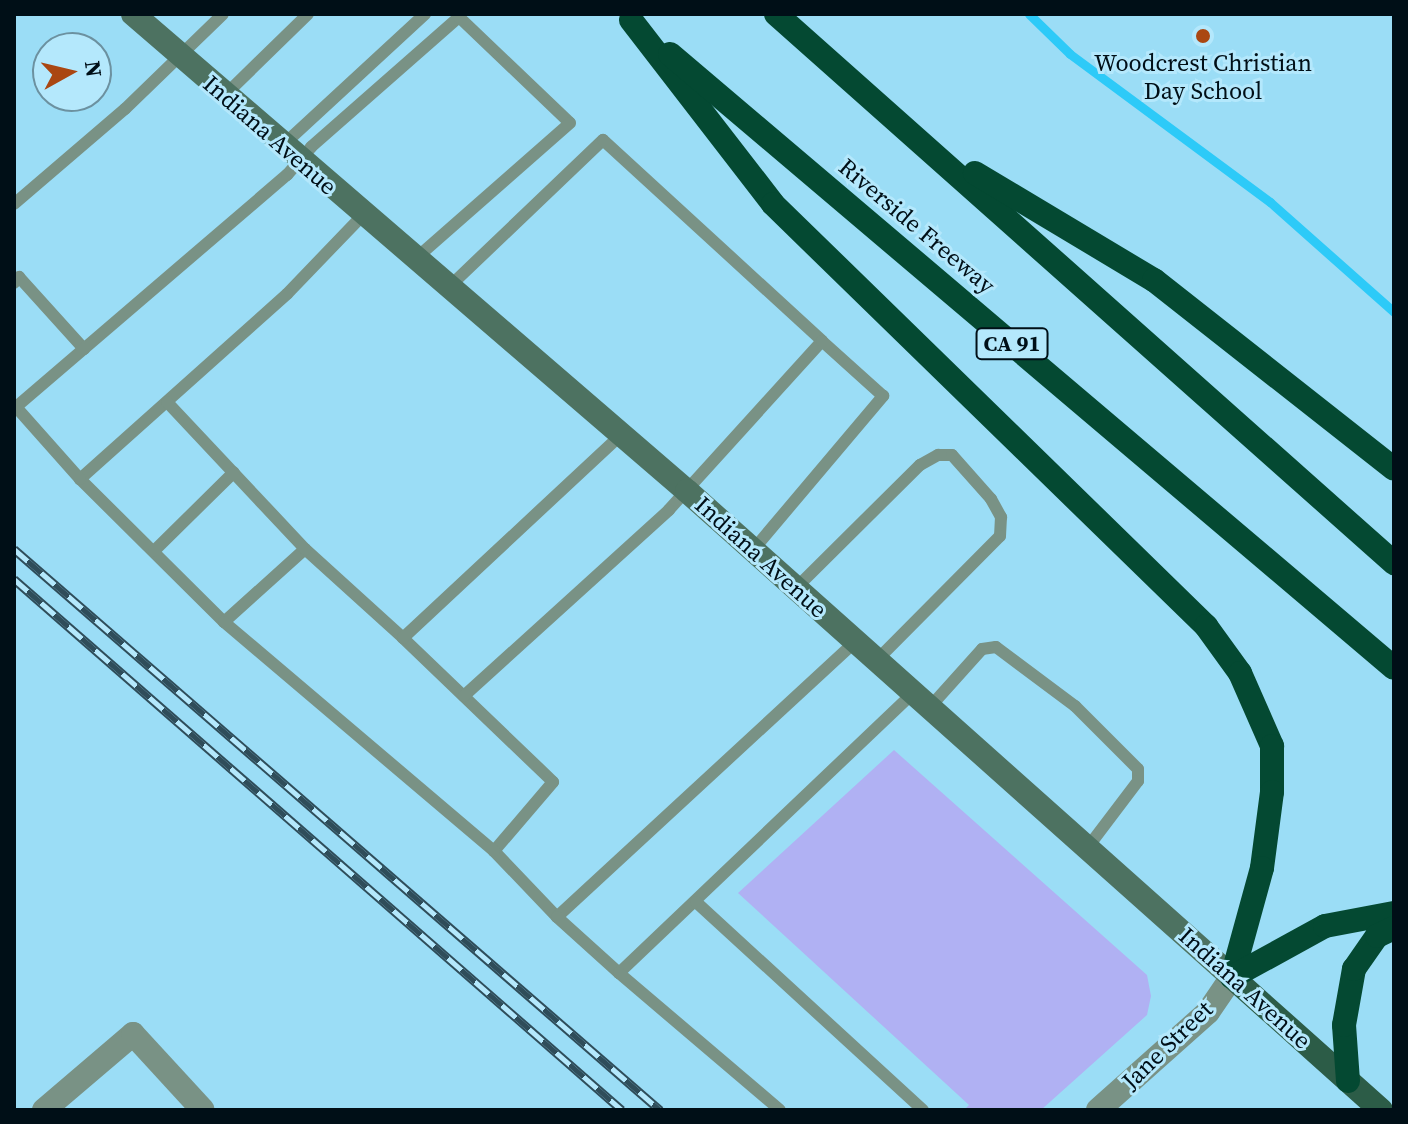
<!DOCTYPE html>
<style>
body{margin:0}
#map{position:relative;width:1408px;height:1124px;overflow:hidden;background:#9bddf6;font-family:"Source Serif 4",serif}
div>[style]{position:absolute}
.green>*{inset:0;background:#b0b1f3}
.stream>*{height:9px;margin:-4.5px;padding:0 4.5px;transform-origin:4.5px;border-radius:4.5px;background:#2dcaf8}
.lane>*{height:12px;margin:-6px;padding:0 6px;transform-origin:6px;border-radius:6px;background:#799285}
.street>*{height:24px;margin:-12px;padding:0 12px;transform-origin:12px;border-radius:12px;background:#799285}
.secondary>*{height:24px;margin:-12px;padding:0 12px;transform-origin:12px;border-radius:12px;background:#4d7261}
.primary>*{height:24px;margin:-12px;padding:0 12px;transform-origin:12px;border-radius:12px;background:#2c5c47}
.highway>*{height:24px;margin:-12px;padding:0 12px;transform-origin:12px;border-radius:12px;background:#044932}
.rail>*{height:9px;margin-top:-4.5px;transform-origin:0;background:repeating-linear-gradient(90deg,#b4e8fc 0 18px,#2f4d5a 0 36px);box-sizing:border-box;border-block:2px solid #2f4d5a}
.dots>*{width:22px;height:22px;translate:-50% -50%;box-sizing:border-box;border:4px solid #b4e8fc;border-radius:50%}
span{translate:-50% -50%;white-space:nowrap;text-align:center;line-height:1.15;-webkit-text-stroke:6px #b4e8fc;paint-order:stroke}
.shield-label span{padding:2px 6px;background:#b4e8fc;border:2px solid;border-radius:6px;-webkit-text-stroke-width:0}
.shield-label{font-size:22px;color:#000f17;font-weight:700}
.poi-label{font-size:24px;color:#000f17}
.street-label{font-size:24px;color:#000f17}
.frame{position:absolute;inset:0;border:16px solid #000f17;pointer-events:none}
.north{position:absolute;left:32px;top:32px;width:80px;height:80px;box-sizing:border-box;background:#b4e8fc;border:2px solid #6c91a0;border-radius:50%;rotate:82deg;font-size:22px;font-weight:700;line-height:32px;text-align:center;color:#000f17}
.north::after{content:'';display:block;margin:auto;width:28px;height:36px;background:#aa4712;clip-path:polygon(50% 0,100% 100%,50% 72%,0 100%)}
</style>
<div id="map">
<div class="green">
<div style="clip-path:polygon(894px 750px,1147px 975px,1151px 996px,1147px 1015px,1041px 1110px,964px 1110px,969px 1105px,738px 893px)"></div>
</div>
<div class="stream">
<div style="left:1029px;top:14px;width:57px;rotate:44.3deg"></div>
<div style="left:1070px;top:54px;width:249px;rotate:36.5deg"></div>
<div style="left:1270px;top:202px;width:166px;rotate:41.6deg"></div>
</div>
<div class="lane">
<div style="left:225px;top:95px;width:116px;rotate:-44.3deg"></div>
<div style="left:282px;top:146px;width:195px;rotate:-42.7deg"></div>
<div style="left:14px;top:204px;width:146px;rotate:-40.6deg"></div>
<div style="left:125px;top:109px;width:136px;rotate:-44.1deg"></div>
<div style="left:362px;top:216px;width:108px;rotate:133.9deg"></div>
<div style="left:287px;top:294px;width:278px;rotate:138.2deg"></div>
<div style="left:80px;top:479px;width:203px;rotate:44.8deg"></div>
<div style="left:224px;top:622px;width:109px;rotate:-42deg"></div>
<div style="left:305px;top:549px;width:132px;rotate:42.2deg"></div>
<div style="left:403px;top:638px;width:208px;rotate:43.8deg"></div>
<div style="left:553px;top:782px;width:91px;rotate:130.5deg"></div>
<div style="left:494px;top:851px;width:91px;rotate:46.3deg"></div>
<div style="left:14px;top:283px;width:8px;rotate:-50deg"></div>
<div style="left:19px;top:277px;width:97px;rotate:47.9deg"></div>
<div style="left:449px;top:287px;width:213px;rotate:-43.7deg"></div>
<div style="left:603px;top:140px;width:297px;rotate:42.5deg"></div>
<div style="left:822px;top:341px;width:228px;rotate:132.2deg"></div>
<div style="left:669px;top:510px;width:277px;rotate:137.8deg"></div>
<div style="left:167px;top:402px;width:202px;rotate:46.8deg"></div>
<div style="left:80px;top:479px;width:96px;rotate:-131.6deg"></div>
<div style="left:16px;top:407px;width:357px;rotate:-40.6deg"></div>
<div style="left:287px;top:175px;width:37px;rotate:-49deg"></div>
<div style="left:311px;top:147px;width:197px;rotate:-41.3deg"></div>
<div style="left:459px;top:17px;width:153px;rotate:43.7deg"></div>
<div style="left:570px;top:123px;width:208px;rotate:138.7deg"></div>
<div style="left:753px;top:550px;width:202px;rotate:-49.8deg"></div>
<div style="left:883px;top:396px;width:82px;rotate:-138deg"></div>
<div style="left:154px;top:551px;width:112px;rotate:-44.6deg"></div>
<div style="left:796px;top:588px;width:175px;rotate:-44.8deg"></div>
<div style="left:920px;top:465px;width:21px;rotate:-29deg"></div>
<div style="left:938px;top:455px;width:14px"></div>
<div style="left:952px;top:455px;width:59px;rotate:48.4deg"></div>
<div style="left:991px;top:499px;width:21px;rotate:61deg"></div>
<div style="left:1001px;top:517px;width:19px;rotate:93deg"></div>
<div style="left:1000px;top:536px;width:175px;rotate:134.8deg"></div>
<div style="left:224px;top:622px;width:354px;rotate:40.3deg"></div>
<div style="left:403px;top:638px;width:298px;rotate:-43deg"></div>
<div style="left:856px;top:641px;width:407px;rotate:137.3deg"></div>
<div style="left:557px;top:917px;width:84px;rotate:42.1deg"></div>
<div style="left:619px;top:973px;width:407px;rotate:-43.6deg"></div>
<div style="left:930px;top:707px;width:78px;rotate:-48.1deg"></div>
<div style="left:982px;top:649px;width:14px;rotate:-8deg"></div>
<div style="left:996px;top:647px;width:99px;rotate:36.8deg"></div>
<div style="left:1075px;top:706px;width:89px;rotate:45deg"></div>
<div style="left:1138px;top:769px;width:12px;rotate:90deg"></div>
<div style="left:1138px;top:781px;width:83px;rotate:127.1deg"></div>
<div style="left:696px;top:902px;width:308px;rotate:42.5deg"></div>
<div style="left:619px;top:973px;width:211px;rotate:40.4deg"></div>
</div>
<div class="street">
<div style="left:44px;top:1110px;width:117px;rotate:-40.5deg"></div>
<div style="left:133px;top:1034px;width:103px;rotate:47.4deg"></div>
<div style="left:1098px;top:1110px;width:147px;rotate:-41.7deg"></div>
<div style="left:1208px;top:1012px;width:42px;rotate:-55.6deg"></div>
</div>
<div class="secondary">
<div style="left:133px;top:14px;width:731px;rotate:40.73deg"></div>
<div style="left:687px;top:491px;width:730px;rotate:41.72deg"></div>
</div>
<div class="primary">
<div style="left:1232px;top:977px;width:200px;rotate:41.8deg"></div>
</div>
<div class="highway">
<div style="left:776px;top:14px;width:827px;rotate:41.62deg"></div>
<div style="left:631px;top:20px;width:232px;rotate:52.3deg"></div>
<div style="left:773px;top:204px;width:605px;rotate:44.26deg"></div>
<div style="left:1206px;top:626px;width:58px;rotate:54.1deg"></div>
<div style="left:1240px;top:673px;width:80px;rotate:66.3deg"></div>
<div style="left:1272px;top:746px;width:46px;rotate:90deg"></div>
<div style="left:1272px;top:792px;width:77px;rotate:97.5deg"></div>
<div style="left:1262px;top:868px;width:113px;rotate:105.4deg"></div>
<div style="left:670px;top:54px;width:949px;rotate:40.3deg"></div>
<div style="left:975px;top:173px;width:209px;rotate:30.9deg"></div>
<div style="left:1154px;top:280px;width:305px;rotate:38.2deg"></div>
<div style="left:1232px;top:977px;width:106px;rotate:-28.7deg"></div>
<div style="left:1325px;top:926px;width:70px;rotate:-10.7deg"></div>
<div style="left:1348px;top:1081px;width:56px;rotate:-94.1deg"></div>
<div style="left:1344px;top:1025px;width:57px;rotate:-79.9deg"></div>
<div style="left:1354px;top:969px;width:40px;rotate:-55.1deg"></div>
<div style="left:1377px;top:936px;width:19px;rotate:-25deg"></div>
</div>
<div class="rail">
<div style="left:14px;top:549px;width:856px;rotate:40.97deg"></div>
<div style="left:14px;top:579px;width:807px;rotate:41.13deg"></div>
</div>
<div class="dots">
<div style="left:1203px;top:36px;background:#aa4712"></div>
</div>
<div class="shield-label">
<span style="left:1012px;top:344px">CA 91</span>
</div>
<div class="poi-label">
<span style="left:1203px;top:77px">Woodcrest Christian<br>Day School</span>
</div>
<div class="street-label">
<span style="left:270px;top:135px;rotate:41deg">Indiana Avenue</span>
<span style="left:917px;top:226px;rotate:40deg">Riverside Freeway</span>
<span style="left:761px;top:557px;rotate:42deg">Indiana Avenue</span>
<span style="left:1245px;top:988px;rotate:42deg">Indiana Avenue</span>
<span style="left:1167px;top:1045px;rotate:-44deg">Jane Street</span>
</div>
<div class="frame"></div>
<div class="north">N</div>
</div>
